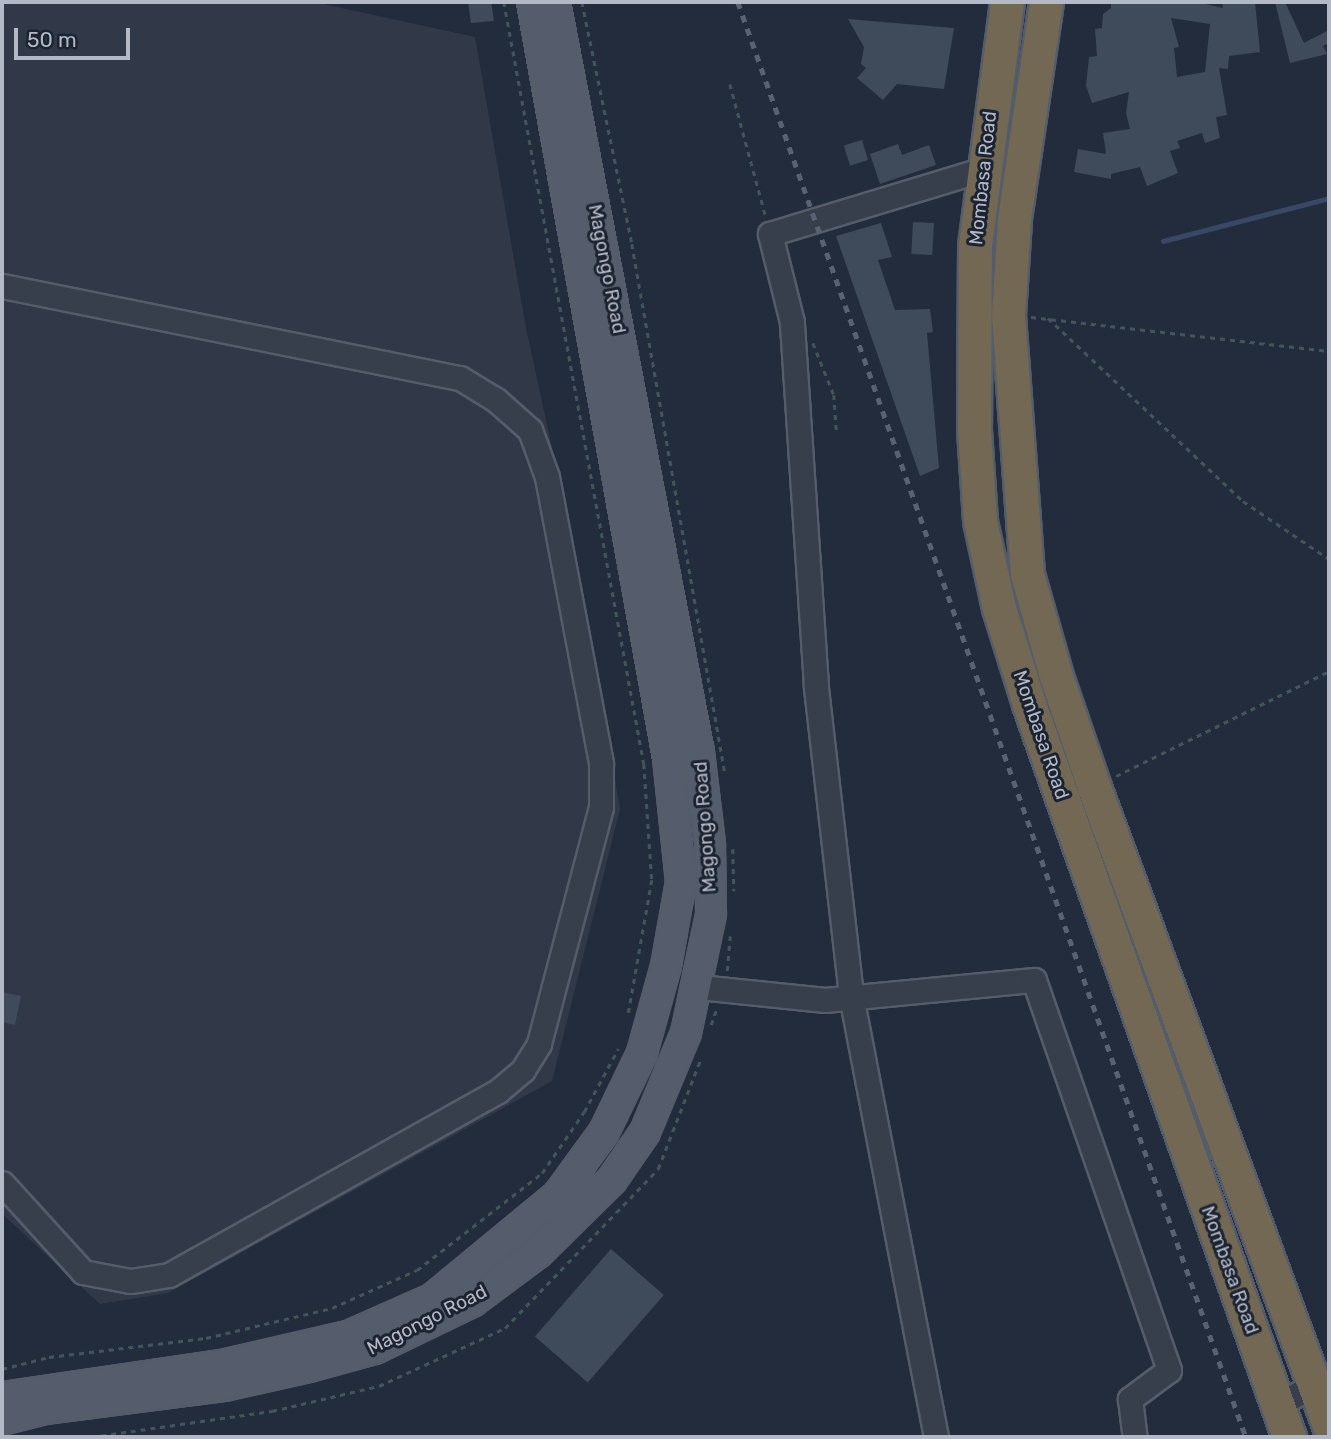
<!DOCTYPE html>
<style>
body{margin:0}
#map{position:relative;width:1331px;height:1439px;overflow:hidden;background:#232c3c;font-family:Rubik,sans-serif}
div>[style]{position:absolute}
.airport>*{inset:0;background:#313949}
.stream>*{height:4.5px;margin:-2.25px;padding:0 2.25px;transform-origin:2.25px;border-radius:2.25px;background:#394865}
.building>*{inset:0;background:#3f4a5b;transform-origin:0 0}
.path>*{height:2.5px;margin-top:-1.25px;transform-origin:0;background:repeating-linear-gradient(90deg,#43555a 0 5px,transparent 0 10px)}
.roads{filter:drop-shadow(2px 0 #555c6a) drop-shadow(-2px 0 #555c6a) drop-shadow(0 2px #555c6a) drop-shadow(0 -2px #555c6a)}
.minor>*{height:23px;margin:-11.5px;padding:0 11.5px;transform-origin:11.5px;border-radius:11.5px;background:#373e4c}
.major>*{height:28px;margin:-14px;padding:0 14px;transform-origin:14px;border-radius:14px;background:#555d6c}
.highway>*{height:33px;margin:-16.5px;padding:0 16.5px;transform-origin:16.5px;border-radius:16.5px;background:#726854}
.rail>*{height:4.5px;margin-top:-2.25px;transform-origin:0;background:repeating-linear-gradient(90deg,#596273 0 7px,transparent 0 14px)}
span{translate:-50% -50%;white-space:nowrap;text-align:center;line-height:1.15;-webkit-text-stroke:6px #1c2331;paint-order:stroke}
.street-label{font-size:19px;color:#b3b9c7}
.frame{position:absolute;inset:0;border:4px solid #b3b9c7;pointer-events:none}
.scale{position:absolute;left:14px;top:28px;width:116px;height:32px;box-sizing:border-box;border:4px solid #b3b9c7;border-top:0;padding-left:9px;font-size:21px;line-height:24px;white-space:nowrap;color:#b3b9c7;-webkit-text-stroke:5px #1c2331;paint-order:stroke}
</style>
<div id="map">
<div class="airport">
<div style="clip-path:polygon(2px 2px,314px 2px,475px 37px,526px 328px,582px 586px,620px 809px,552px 1081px,168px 1293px,100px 1304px,2px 1214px)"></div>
</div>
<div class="stream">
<div style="left:1163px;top:241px;width:171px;rotate:-14.5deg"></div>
</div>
<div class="building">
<div style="clip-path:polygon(468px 2px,491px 2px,494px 21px,471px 23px)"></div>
<div style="clip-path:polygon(evenodd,1111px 2px,1197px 2px,1223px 8px,1222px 2px,1255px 2px,1260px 52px,1229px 56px,1228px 69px,1219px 68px,1227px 115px,1216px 117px,1220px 138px,1205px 143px,1202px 133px,1177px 141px,1180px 148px,1170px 151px,1178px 173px,1147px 186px,1140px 167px,1111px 174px,1111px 179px,1074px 172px,1078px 149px,1106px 154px,1103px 133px,1130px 129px,1126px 113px,1129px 92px,1092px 103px,1086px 86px,1089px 57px,1097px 56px,1095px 29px,1102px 28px,1103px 14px,1111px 8px,1111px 2px,1171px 18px,1210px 24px,1205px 72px,1177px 77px,1174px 48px,1179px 47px,1171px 18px)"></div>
<div style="clip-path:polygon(1275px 2px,1285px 2px,1304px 43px,1329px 30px,1329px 43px,1323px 46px,1327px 54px,1290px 63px)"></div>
<div style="clip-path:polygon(848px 19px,954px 28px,944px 89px,897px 84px,883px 100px,857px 78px,866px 68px,861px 64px,864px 47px)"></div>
<div style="left:862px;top:140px;width:21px;height:19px;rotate:73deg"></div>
<div style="clip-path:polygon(898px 144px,902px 155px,929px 145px,936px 165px,880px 184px,870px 154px)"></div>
<div style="left:913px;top:222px;width:21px;height:32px;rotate:3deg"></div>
<div style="clip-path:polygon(881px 223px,892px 257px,878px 260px,895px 310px,930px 309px,933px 332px,927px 333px,939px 468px,920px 476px,836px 236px)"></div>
<div style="clip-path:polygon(2px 992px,21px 996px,15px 1025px,2px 1022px)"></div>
<div style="left:611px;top:1249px;width:70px;height:116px;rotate:41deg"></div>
</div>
<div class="path">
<div style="left:504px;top:2px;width:775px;rotate:79.59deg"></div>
<div style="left:644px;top:764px;width:116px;rotate:86.1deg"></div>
<div style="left:652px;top:880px;width:138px;rotate:100deg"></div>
<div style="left:582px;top:2px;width:247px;rotate:78.3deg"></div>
<div style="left:632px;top:244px;width:537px;rotate:80.03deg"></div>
<div style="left:730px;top:84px;width:135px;rotate:74.9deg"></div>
<div style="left:1031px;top:317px;width:300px;rotate:6.5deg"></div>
<div style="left:1048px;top:318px;width:267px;rotate:43.2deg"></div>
<div style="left:1243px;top:501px;width:104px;rotate:34deg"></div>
<div style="left:813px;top:343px;width:56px;rotate:68deg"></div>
<div style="left:834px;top:395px;width:39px;rotate:86deg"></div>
<div style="left:1116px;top:776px;width:237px;rotate:-26.2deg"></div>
<div style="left:733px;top:849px;width:42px;rotate:88.6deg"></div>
<div style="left:727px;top:971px;width:35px;rotate:-85deg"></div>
<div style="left:711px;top:1025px;width:18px;rotate:-71deg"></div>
<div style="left:2px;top:1369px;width:49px;rotate:-14.3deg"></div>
<div style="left:49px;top:1357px;width:158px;rotate:-6.9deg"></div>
<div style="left:206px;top:1338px;width:130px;rotate:-13.4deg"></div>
<div style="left:332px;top:1308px;width:93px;rotate:-24.1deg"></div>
<div style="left:417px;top:1270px;width:158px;rotate:-37.8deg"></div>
<div style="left:542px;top:1173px;width:74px;rotate:-55.5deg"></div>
<div style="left:584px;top:1112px;width:72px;rotate:-61.6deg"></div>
<div style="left:91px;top:1437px;width:183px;rotate:-8.2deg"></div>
<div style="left:272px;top:1411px;width:110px;rotate:-13.2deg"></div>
<div style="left:379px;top:1386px;width:139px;rotate:-24.7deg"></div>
<div style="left:505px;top:1328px;width:221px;rotate:-46.1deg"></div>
<div style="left:658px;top:1169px;width:119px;rotate:-68.8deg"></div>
</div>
<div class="roads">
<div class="minor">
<div style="left:2px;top:286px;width:467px;rotate:11.4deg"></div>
<div style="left:460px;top:378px;width:42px;rotate:31.4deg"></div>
<div style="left:496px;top:400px;width:45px;rotate:41.4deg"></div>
<div style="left:530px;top:430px;width:50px;rotate:70.1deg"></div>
<div style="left:547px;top:477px;width:292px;rotate:79.3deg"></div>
<div style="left:601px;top:764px;width:43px;rotate:90deg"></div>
<div style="left:601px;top:807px;width:245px;rotate:104.7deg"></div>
<div style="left:539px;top:1044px;width:31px;rotate:122deg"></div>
<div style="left:523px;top:1070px;width:33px;rotate:140deg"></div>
<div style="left:498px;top:1091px;width:377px;rotate:150.8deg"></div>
<div style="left:169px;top:1275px;width:39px;rotate:171deg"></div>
<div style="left:130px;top:1281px;width:48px;rotate:-169.2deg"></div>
<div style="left:83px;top:1272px;width:120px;rotate:-132.3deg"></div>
<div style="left:699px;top:987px;width:127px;rotate:5.9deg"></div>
<div style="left:825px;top:1000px;width:210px;rotate:-5.5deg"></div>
<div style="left:1034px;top:980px;width:413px;rotate:70.9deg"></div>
<div style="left:1169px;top:1370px;width:49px;rotate:143.4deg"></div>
<div style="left:1130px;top:1399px;width:38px;rotate:83deg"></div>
<div style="left:1278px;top:1405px;width:43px;rotate:-29.6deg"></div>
<div style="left:1315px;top:1384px;width:13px;rotate:9deg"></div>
<div style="left:936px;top:1437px;width:450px;rotate:-100.9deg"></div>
<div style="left:851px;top:995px;width:311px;rotate:-96.5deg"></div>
<div style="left:816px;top:686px;width:365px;rotate:-93.8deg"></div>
<div style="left:792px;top:322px;width:91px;rotate:-104deg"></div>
<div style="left:770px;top:234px;width:220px;rotate:-16.9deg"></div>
</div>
<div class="major">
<div style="left:2px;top:1397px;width:222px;rotate:-8.3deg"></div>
<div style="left:222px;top:1365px;width:129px;rotate:-13deg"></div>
<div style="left:348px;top:1336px;width:92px;rotate:-23.8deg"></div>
<div style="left:432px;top:1299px;width:163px;rotate:-39.5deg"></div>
<div style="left:558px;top:1195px;width:78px;rotate:-53.9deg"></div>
<div style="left:604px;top:1132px;width:88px;rotate:-64.3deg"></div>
<div style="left:642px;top:1053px;width:90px;rotate:-74.6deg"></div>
<div style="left:666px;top:966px;width:85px;rotate:-79.9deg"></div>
<div style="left:681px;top:882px;width:125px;rotate:-96deg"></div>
<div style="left:668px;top:758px;width:768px;rotate:-100.2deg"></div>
<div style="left:2px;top:1420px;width:44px;rotate:-14.3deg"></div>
<div style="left:45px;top:1409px;width:180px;rotate:-7.3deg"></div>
<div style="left:224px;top:1386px;width:87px;rotate:-12.6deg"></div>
<div style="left:309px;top:1367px;width:68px;rotate:-15.3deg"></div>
<div style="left:375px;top:1349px;width:108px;rotate:-25.9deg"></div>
<div style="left:472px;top:1302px;width:82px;rotate:-36.6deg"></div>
<div style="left:538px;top:1253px;width:104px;rotate:-44.6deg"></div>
<div style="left:612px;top:1180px;width:58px;rotate:-55.5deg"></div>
<div style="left:645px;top:1132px;width:107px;rotate:-67.5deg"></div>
<div style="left:686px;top:1033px;width:122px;rotate:-78.1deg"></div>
<div style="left:711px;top:914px;width:71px;rotate:-90.8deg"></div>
<div style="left:710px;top:843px;width:92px;rotate:-96.9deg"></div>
<div style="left:699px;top:752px;width:764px;rotate:-100.87deg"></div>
</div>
<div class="highway">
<div style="left:1007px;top:2px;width:246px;rotate:97.5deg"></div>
<div style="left:975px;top:246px;width:184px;rotate:90.3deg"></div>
<div style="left:974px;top:430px;width:91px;rotate:86.2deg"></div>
<div style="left:980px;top:521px;width:89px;rotate:77.7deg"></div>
<div style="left:999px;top:608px;width:101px;rotate:72.6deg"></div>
<div style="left:1029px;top:704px;width:778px;rotate:70.47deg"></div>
<div style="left:1046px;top:2px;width:220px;rotate:98.4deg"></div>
<div style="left:1014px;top:220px;width:95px;rotate:93.6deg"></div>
<div style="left:1008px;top:315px;width:260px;rotate:85.8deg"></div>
<div style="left:1027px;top:574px;width:106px;rotate:74.1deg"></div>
<div style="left:1056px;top:676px;width:117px;rotate:71.1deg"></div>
<div style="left:1094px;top:787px;width:680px;rotate:69.78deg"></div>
</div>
</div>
<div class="rail">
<div style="left:738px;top:2px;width:1522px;rotate:70.51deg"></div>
</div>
<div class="street-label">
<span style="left:983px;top:178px;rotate:-84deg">Mombasa Road</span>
<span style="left:607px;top:269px;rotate:79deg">Magongo Road</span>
<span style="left:1041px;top:735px;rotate:71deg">Mombasa Road</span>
<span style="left:705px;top:827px;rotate:-94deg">Magongo Road</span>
<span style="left:1230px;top:1270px;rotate:70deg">Mombasa Road</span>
<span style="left:427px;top:1320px;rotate:-27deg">Magongo Road</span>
</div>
<div class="frame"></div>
<div class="scale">50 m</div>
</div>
